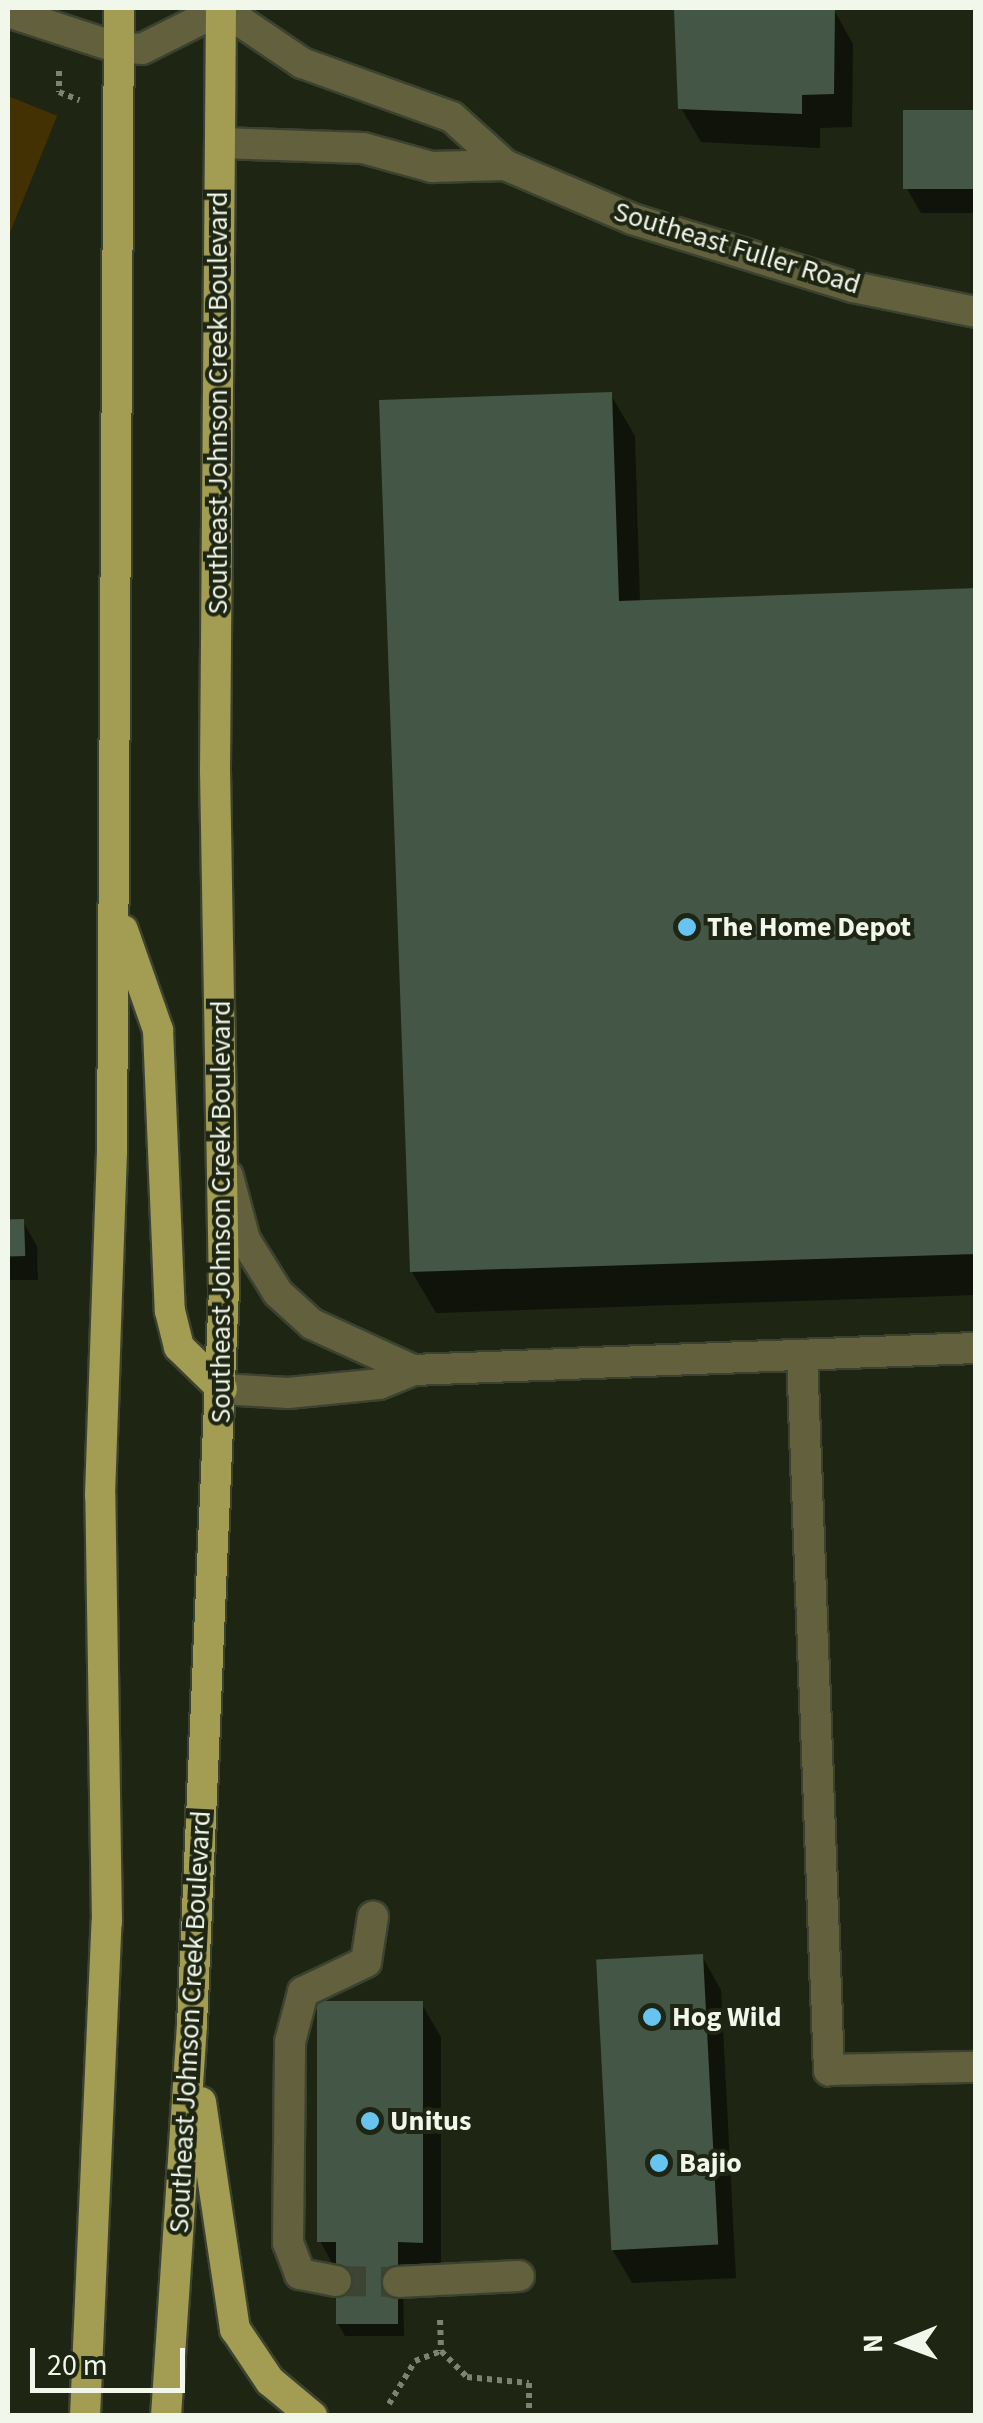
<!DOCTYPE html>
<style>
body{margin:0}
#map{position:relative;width:983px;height:2423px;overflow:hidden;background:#1e2512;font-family:"Source Sans 3",sans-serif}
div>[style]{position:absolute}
.green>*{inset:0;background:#433104;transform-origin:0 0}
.shadow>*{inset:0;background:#0007}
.building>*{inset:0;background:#445645;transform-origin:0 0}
.minor-tunnel>*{height:30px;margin-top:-15px;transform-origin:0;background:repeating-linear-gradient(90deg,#3e4433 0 30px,transparent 0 45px)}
.path>*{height:6px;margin-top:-3px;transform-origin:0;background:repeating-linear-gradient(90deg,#7c8373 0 5px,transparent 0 10px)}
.roads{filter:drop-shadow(2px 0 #3c4230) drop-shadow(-2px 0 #3c4230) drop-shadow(0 2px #3c4230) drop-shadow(0 -2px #3c4230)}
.minor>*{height:30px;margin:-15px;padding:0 15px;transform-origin:15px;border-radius:15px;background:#62603d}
.major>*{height:30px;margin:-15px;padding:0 15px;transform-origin:15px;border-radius:15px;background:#a29d52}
.dots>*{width:28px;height:28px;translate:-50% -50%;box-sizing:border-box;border:5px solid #1e2512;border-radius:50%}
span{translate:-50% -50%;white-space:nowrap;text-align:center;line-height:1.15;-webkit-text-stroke:8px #1e2512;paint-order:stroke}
.street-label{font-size:28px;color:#f1f7eb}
.poi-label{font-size:28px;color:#f1f7eb;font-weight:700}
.left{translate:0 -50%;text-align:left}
.frame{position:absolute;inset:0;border:10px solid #f1f7eb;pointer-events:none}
.north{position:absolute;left:853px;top:2293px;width:100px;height:100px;-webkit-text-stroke:8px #1e2512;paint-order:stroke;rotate:269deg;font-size:28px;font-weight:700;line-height:40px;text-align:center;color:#f1f7eb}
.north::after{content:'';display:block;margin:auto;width:35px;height:45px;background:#f1f7eb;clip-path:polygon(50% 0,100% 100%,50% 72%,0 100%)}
.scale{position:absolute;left:30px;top:2348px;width:155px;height:45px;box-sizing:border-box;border:5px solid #f1f7eb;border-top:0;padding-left:12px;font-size:30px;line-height:35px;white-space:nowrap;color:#f1f7eb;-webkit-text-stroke:8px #1e2512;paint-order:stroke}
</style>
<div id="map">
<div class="green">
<div style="left:8px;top:96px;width:53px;height:544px;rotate:22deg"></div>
</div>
<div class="shadow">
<div style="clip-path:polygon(834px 10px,853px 44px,852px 127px,820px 128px,820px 148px,701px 142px,681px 108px)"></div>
<div style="clip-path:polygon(974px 113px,976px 213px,921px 213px,907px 189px)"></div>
<div style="clip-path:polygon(611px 395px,635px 436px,640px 602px,976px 590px,976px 1295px,436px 1313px,412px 1272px)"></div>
<div style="clip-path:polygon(8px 1222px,23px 1222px,37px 1246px,38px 1280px,8px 1280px)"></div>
<div style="clip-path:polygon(702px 1956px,721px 1990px,736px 2278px,632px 2283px,612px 2249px)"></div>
<div style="clip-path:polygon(421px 2003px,441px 2037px,441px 2276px,403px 2276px,404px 2336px,345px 2336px,338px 2324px,338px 2274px,320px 2241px)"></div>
</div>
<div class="building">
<div style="clip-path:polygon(835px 8px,834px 94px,802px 95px,802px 114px,678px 109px,674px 10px)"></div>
<div style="left:975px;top:110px;width:79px;height:72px;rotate:90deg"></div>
<div style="clip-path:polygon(612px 392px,619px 601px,976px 588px,976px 1254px,410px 1272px,379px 400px)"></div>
<div style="left:24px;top:1219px;width:37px;height:16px;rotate:88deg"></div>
<div style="left:703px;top:1954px;width:291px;height:107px;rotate:87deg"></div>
<div style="clip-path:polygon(317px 2001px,423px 2001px,423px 2243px,398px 2242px,398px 2324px,336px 2324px,336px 2242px,317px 2242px)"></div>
</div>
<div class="minor-tunnel">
<div style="left:336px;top:2281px;width:62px;rotate:0.9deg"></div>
</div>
<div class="path">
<div style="left:59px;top:71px;width:21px;rotate:90deg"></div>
<div style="left:59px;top:92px;width:22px;rotate:22deg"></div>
<div style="left:440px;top:2320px;width:31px;rotate:88deg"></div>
<div style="left:441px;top:2351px;width:37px;rotate:45deg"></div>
<div style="left:467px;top:2377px;width:62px;rotate:5.5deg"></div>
<div style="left:529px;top:2383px;width:33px;rotate:90deg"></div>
<div style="left:389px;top:2404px;width:50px;rotate:-58.8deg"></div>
<div style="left:415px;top:2361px;width:28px;rotate:-21deg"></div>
</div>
<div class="roads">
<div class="minor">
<div style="left:8px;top:12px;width:116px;rotate:18.1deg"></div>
<div style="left:118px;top:48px;width:24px;rotate:2deg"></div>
<div style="left:142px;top:49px;width:89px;rotate:-26.6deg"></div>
<div style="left:222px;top:9px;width:97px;rotate:34deg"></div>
<div style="left:302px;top:63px;width:159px;rotate:19.8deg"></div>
<div style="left:452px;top:117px;width:72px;rotate:42.2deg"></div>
<div style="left:505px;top:165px;width:138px;rotate:23deg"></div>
<div style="left:632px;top:219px;width:231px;rotate:17.1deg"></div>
<div style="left:853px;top:287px;width:126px;rotate:11.5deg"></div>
<div style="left:221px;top:143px;width:142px;rotate:2deg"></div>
<div style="left:363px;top:148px;width:72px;rotate:15.4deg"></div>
<div style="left:432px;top:167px;width:73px;rotate:-1.6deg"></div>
<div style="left:228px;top:1176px;width:66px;rotate:75.1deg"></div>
<div style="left:245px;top:1240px;width:62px;rotate:58.1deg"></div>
<div style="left:278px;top:1293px;width:46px;rotate:42.4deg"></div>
<div style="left:312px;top:1324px;width:111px;rotate:24.5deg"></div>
<div style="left:802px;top:1355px;width:716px;rotate:87.84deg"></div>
<div style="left:829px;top:2070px;width:147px;rotate:-1.2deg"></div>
<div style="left:222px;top:1389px;width:66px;rotate:3.5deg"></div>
<div style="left:288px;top:1393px;width:91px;rotate:-5.6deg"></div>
<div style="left:379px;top:1384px;width:37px;rotate:-22deg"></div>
<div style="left:413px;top:1370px;width:563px;rotate:-2.24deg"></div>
<div style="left:336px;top:2281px;width:37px;rotate:-169deg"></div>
<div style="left:300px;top:2274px;width:33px;rotate:-111deg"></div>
<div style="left:288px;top:2243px;width:201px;rotate:-89.4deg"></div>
<div style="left:290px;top:2042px;width:52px;rotate:-75.4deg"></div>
<div style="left:303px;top:1992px;width:70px;rotate:-25.5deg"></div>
<div style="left:366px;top:1962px;width:46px;rotate:-81.2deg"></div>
<div style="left:398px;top:2282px;width:121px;rotate:-2.8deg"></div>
</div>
<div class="major">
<div style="left:123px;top:930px;width:106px;rotate:70.7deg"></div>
<div style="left:158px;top:1030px;width:281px;rotate:87.6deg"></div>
<div style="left:170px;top:1311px;width:37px;rotate:76deg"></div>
<div style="left:179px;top:1347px;width:60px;rotate:44.3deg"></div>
<div style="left:201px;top:2102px;width:230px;rotate:81.5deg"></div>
<div style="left:235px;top:2329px;width:63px;rotate:56.1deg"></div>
<div style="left:270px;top:2381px;width:55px;rotate:39.8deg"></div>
<div style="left:85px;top:2416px;width:494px;rotate:-87.5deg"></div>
<div style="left:107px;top:1922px;width:427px;rotate:-90.9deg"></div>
<div style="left:100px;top:1495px;width:342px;rotate:-88deg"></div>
<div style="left:112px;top:1153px;width:1145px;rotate:-89.65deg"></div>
<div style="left:166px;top:2416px;width:392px;rotate:-86.2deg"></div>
<div style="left:192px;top:2025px;width:736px;rotate:-87.51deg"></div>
<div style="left:224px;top:1290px;width:519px;rotate:-90.99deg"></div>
<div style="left:215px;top:771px;width:763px;rotate:-89.55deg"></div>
</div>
</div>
<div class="dots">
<div style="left:687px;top:927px;background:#67c4f0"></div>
<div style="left:652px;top:2017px;background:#67c4f0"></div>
<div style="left:370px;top:2121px;background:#67c4f0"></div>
<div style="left:659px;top:2163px;background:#67c4f0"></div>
</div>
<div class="street-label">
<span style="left:737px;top:248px;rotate:17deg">Southeast Fuller Road</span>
<span style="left:218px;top:403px;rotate:-90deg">Southeast Johnson Creek Boulevard</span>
<span style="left:221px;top:1212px;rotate:-90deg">Southeast Johnson Creek Boulevard</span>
<span style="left:190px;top:2022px;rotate:-87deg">Southeast Johnson Creek Boulevard</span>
</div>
<div class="poi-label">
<span class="left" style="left:707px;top:927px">The Home Depot</span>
<span class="left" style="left:672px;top:2017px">Hog Wild</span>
<span class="left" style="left:390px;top:2121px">Unitus</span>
<span class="left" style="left:679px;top:2163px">Bajio</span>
</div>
<div class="frame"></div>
<div class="north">N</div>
<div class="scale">20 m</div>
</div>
